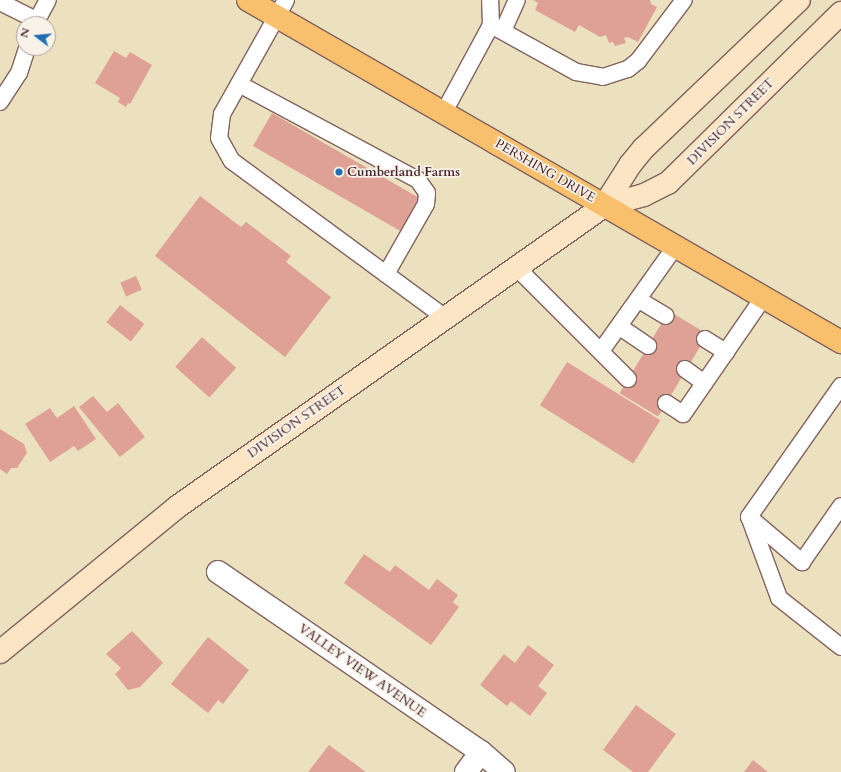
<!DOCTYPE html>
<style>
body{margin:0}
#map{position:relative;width:841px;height:772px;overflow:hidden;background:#ebe1bf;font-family:Cardo,serif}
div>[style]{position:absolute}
.building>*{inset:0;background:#dfa096;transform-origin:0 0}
.roads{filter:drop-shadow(1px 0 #82635f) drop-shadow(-1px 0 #82635f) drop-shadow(0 1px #82635f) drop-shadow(0 -1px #82635f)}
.lane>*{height:16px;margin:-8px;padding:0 8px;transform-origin:8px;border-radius:8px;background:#fff}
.street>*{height:22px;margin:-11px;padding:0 11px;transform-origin:11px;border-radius:11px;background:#fff}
.secondary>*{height:22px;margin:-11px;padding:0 11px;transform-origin:11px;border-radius:11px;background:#fce5c4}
.primary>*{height:22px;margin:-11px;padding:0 11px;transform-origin:11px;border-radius:11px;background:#f8bf6c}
.dots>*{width:11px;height:11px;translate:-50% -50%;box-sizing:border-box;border:2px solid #f7f3e8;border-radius:50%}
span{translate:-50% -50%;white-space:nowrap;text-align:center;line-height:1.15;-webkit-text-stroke:3.5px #f7f3e8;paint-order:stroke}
.street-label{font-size:13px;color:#4a1f2b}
.poi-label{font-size:13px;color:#4a1f2b;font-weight:700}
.left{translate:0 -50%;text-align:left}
.north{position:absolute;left:16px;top:16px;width:40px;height:40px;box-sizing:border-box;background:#f7f3e8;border:1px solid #b29e9c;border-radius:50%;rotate:286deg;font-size:11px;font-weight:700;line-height:16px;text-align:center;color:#4a1f2b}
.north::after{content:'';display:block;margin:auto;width:14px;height:18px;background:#1f6fb2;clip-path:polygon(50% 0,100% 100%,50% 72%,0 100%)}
</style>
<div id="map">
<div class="building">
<div style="clip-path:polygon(533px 0,650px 0,651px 4px,657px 7px,638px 42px,628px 37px,624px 38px,626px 43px,615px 46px,613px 42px,609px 43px,606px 35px,600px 37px,579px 25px,575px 32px,535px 10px,538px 3px)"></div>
<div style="clip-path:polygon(114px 51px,126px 58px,130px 52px,152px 65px,130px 104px,128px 103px,126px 107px,118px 102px,120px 98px,95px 83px)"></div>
<div style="left:272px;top:113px;width:172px;height:38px;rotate:30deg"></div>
<div style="clip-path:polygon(200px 196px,241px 227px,246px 222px,291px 256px,286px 262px,331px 297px,285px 357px,155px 256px)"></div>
<div style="left:136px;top:276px;width:15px;height:17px;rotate:67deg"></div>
<div style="left:120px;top:305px;width:31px;height:22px;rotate:38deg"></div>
<div style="left:669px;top:311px;width:45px;height:96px;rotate:31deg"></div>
<div style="left:202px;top:337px;width:46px;height:40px;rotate:42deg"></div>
<div style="left:567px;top:362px;width:110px;height:51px;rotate:32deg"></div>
<div style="clip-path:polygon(93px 396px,107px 412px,118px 403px,145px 437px,120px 457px,79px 407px)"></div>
<div style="clip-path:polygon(74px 406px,96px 439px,78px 451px,74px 446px,50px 462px,25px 424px,50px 408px,57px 418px)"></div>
<div style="clip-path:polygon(0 429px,24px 444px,27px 453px,17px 468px,11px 468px,7px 474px,0 469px)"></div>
<div style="clip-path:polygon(364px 554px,390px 572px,395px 565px,429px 590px,437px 579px,458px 595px,453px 602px,459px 607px,431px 645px,344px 583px)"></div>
<div style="clip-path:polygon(132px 631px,163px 663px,140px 687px,128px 690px,115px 674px,121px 668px,106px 654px)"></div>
<div style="clip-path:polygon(208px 637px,249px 670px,223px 704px,218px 700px,208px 713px,171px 684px)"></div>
<div style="clip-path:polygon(528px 645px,554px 665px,538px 686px,547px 693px,530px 716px,511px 701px,507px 706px,480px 685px,504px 654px,515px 663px)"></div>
<div style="clip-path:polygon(636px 705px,676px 734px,648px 772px,633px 772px,603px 750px)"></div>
<div style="clip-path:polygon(329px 745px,366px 772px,308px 772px)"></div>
<div style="clip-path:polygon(753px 760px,768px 772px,744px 772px)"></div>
</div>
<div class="roads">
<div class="lane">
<div style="left:286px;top:0;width:131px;rotate:119.3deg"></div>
<div style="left:222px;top:114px;width:24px;rotate:97deg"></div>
<div style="left:219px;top:138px;width:26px;rotate:61deg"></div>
<div style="left:232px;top:161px;width:265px;rotate:36.3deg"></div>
<div style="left:0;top:2px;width:40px;rotate:26.6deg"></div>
<div style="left:35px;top:24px;width:27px;rotate:-62deg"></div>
<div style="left:491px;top:25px;width:97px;rotate:28.9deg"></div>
<div style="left:576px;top:72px;width:27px;rotate:10deg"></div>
<div style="left:603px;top:77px;width:26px;rotate:-18deg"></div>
<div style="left:628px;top:69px;width:13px;rotate:-39deg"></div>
<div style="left:638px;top:61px;width:76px;rotate:-53deg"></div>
<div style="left:503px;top:31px;width:34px;rotate:-66deg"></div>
<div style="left:239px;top:84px;width:203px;rotate:28.2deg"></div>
<div style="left:418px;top:180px;width:16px;rotate:55deg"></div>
<div style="left:427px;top:193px;width:11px;rotate:95deg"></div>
<div style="left:426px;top:204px;width:81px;rotate:119.7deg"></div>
<div style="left:0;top:102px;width:35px;rotate:-57deg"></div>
<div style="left:19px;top:73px;width:26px;rotate:-72deg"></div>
<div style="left:444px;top:112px;width:99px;rotate:-61.6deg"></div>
<div style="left:491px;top:25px;width:25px;rotate:-92deg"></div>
<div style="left:517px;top:268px;width:157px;rotate:45deg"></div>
<div style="left:639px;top:300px;width:31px;rotate:31deg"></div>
<div style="left:620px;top:327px;width:34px;rotate:34deg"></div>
<div style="left:705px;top:339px;width:25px;rotate:32deg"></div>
<div style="left:601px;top:351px;width:128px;rotate:-54.6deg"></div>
<div style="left:685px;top:369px;width:24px;rotate:36deg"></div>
<div style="left:841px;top:386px;width:160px;rotate:125.1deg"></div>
<div style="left:749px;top:517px;width:70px;rotate:40.3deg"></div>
<div style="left:802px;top:562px;width:68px;rotate:-55.1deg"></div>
<div style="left:666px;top:403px;width:20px;rotate:33deg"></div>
<div style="left:683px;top:414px;width:141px;rotate:-55.4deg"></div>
<div style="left:750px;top:519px;width:84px;rotate:69.8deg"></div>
<div style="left:779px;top:598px;width:79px;rotate:38.3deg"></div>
</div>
<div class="street">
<div style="left:218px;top:572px;width:319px;rotate:34.4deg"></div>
<div style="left:481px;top:752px;width:30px;rotate:41deg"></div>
<div style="left:466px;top:772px;width:25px;rotate:-53deg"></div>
</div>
<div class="secondary">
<div style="left:604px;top:206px;width:49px;rotate:-57.6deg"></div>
<div style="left:630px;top:165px;width:22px;rotate:-51deg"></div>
<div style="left:644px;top:148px;width:214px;rotate:-43.7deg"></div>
<div style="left:0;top:652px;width:229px;rotate:-39.3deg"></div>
<div style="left:177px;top:507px;width:522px;rotate:-35.18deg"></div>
<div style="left:604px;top:206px;width:41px;rotate:-15.4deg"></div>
<div style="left:644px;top:195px;width:27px;rotate:-27deg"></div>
<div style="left:668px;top:183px;width:243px;rotate:-44.5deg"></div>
</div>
<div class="primary">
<div style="left:248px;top:0;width:685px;rotate:29.97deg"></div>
</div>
</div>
<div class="dots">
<div style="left:339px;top:172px;background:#1f6fb2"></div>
</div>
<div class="street-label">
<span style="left:731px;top:122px;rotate:-45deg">DIVISION STREET</span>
<span style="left:545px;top:171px;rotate:30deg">PERSHING DRIVE</span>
<span style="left:297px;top:422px;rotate:-35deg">DIVISION STREET</span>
<span style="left:362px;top:671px;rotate:35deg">VALLEY VIEW AVENUE</span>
</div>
<div class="poi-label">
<span class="left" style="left:347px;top:172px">Cumberland Farms</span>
</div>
<div class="north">N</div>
</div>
